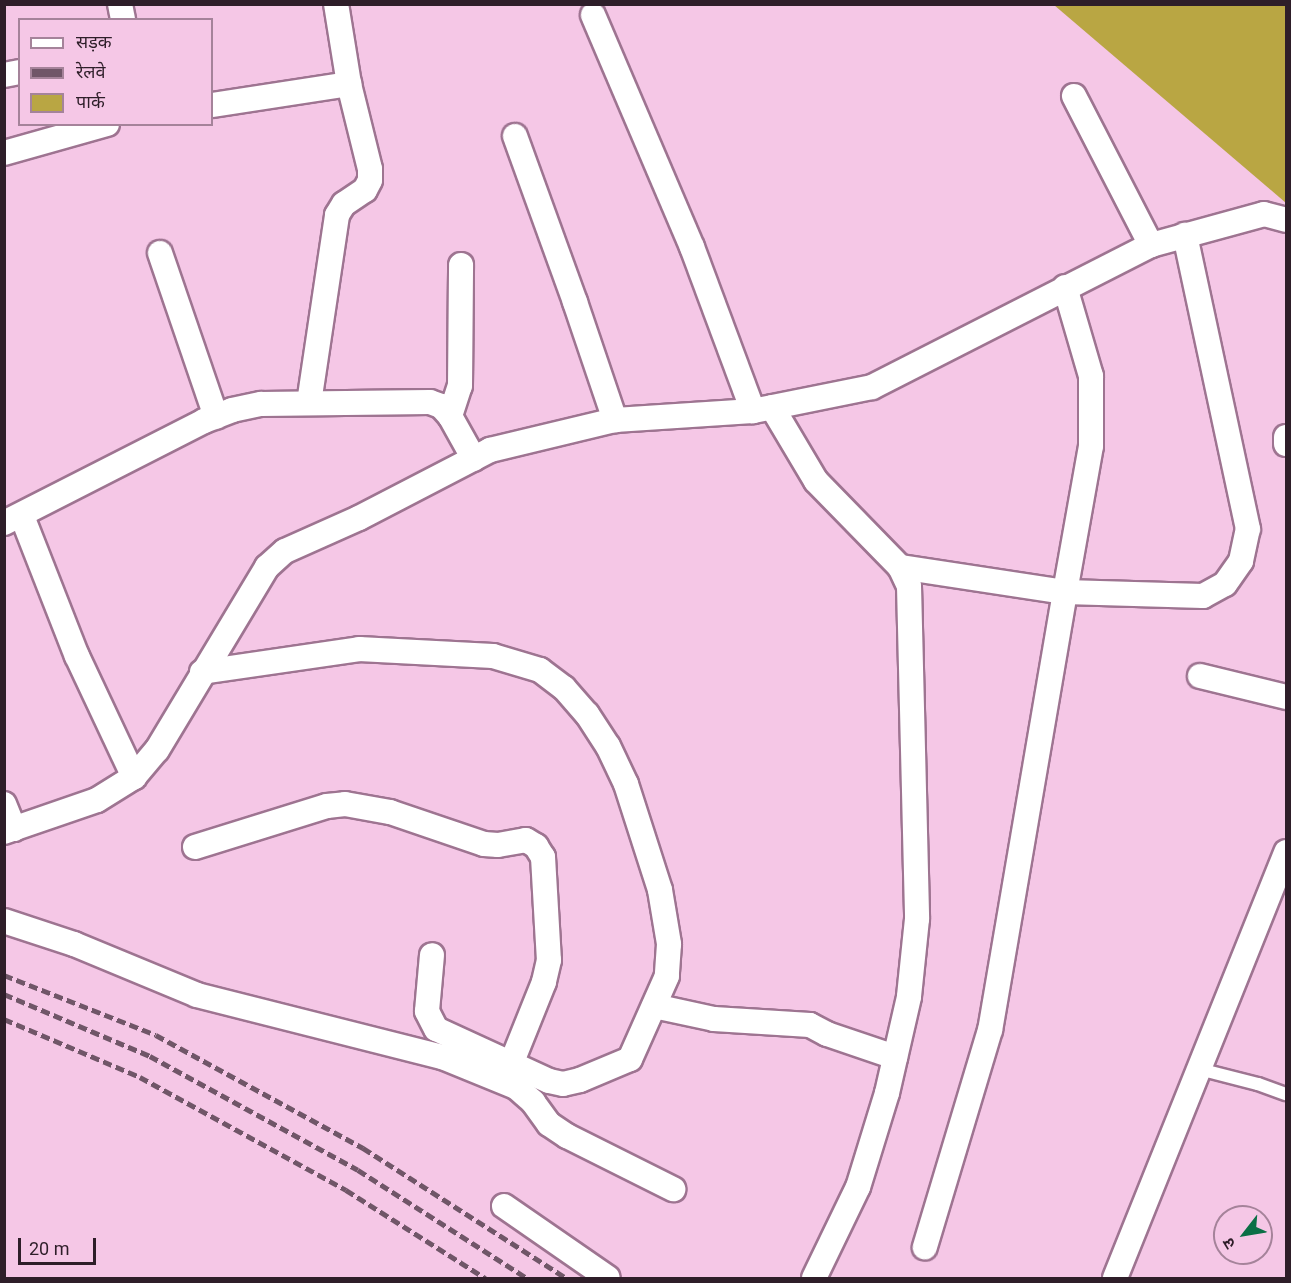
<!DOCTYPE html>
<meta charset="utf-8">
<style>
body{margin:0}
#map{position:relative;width:1291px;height:1283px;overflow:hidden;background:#f5c7e6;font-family:Roboto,"Noto Sans Devanagari",sans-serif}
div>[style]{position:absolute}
.green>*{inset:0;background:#b9a643}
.roads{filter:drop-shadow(2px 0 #9e7491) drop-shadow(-2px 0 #9e7491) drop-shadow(0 2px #9e7491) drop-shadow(0 -2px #9e7491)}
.service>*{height:12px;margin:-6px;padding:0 6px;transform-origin:6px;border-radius:6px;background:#fff}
.minor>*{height:24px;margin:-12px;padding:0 12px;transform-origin:12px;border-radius:12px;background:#fff}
.rail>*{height:4.5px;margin-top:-2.25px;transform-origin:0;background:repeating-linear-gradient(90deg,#705668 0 9px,transparent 0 13.5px)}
span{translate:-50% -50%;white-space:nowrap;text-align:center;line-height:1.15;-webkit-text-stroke:6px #f5c7e6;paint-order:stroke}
.frame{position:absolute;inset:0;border:6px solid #2e1e29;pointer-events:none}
.legend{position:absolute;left:18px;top:18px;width:195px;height:108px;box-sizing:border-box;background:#f5c7e6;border:2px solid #a5839a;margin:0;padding:8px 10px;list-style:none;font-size:18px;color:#2e1e29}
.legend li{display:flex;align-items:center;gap:12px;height:30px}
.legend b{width:30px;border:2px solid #a5839a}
.north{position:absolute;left:1213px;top:1205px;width:60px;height:60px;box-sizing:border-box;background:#f5c7e6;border:2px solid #a5839a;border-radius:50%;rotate:239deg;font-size:16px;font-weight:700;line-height:24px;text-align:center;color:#2e1e29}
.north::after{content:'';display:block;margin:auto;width:21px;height:27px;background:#0b6f46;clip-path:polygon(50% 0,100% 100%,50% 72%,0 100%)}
.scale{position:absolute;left:18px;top:1238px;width:78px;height:27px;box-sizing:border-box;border:3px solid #2e1e29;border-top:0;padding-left:8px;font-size:18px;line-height:21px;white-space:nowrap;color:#2e1e29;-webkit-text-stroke:4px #f5c7e6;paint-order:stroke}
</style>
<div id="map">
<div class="green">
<div style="clip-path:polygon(1054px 5px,1286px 5px,1286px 203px)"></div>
</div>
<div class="roads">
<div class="service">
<div style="left:1199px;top:1069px;width:61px;rotate:14.3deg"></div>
<div style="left:1258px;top:1084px;width:30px;rotate:20deg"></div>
</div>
<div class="minor">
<div style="left:120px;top:4px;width:16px;rotate:79deg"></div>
<div style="left:593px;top:15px;width:252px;rotate:66.9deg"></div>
<div style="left:692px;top:247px;width:175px;rotate:69.6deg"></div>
<div style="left:4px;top:75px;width:16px;rotate:-11deg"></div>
<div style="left:1074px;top:96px;width:168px;rotate:62.7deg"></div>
<div style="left:212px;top:105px;width:139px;rotate:-8.7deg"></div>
<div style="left:515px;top:136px;width:177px;rotate:70.1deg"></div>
<div style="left:575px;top:302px;width:125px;rotate:71.3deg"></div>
<div style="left:4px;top:153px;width:107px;rotate:-15.7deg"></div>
<div style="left:160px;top:253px;width:173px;rotate:71.1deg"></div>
<div style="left:1065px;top:287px;width:93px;rotate:73.7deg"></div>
<div style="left:1091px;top:376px;width:70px;rotate:90deg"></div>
<div style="left:1091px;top:446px;width:148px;rotate:100.1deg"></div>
<div style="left:1065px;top:592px;width:138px;rotate:1.7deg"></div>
<div style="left:1203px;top:596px;width:25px;rotate:-29deg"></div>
<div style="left:1225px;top:584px;width:28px;rotate:-55deg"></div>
<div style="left:1241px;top:561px;width:33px;rotate:-78deg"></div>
<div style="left:1248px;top:529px;width:301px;rotate:-102.1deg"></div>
<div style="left:309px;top:403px;width:190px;rotate:-81.5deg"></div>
<div style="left:337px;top:215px;width:13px;rotate:-58deg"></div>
<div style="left:344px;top:204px;width:25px;rotate:-34deg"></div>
<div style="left:365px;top:190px;width:11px;rotate:-63deg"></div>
<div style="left:370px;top:180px;width:11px;rotate:-90deg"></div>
<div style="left:370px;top:169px;width:88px;rotate:-103.9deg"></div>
<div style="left:349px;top:84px;width:81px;rotate:-99.2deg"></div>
<div style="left:772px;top:407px;width:86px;rotate:59.3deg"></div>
<div style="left:816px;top:481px;width:120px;rotate:45.7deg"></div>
<div style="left:900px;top:567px;width:21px;rotate:65deg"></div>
<div style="left:909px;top:586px;width:333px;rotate:88.6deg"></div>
<div style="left:917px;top:919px;width:78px;rotate:95.9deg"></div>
<div style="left:909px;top:997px;width:98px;rotate:102.9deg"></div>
<div style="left:887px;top:1093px;width:98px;rotate:107.1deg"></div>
<div style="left:858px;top:1187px;width:101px;rotate:115.8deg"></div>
<div style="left:450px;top:416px;width:32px;rotate:-72deg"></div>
<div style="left:460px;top:386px;width:121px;rotate:-89.5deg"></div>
<div style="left:1286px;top:444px;width:7px;rotate:-90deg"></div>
<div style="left:22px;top:516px;width:150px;rotate:68.6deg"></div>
<div style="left:77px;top:656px;width:134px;rotate:64.8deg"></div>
<div style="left:4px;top:523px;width:225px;rotate:-27deg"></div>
<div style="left:204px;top:421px;width:30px;rotate:-21deg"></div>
<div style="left:232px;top:410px;width:30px;rotate:-12deg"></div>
<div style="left:261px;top:404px;width:169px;rotate:-0.7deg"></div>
<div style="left:430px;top:402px;width:12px;rotate:20deg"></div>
<div style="left:441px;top:406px;width:13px;rotate:48deg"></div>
<div style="left:450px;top:416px;width:49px;rotate:60.8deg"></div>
<div style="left:900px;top:567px;width:167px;rotate:8.6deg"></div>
<div style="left:1065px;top:592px;width:444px;rotate:99.7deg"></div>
<div style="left:990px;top:1030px;width:227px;rotate:106.7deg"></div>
<div style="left:202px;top:672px;width:159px;rotate:-8.3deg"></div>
<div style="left:359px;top:649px;width:134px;rotate:3deg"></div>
<div style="left:493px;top:656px;width:49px;rotate:16.6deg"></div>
<div style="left:540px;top:670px;width:30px;rotate:37deg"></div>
<div style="left:564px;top:688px;width:35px;rotate:49deg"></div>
<div style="left:587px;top:714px;width:38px;rotate:57deg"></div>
<div style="left:608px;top:746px;width:42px;rotate:64.7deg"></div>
<div style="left:626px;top:784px;width:111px;rotate:72.2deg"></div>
<div style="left:660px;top:890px;width:55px;rotate:80.5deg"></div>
<div style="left:669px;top:944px;width:32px;rotate:94deg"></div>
<div style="left:667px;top:976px;width:91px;rotate:114deg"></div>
<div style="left:630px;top:1059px;width:54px;rotate:157.2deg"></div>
<div style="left:580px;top:1080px;width:17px;rotate:167deg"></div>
<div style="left:563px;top:1084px;width:14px;rotate:-168deg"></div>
<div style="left:549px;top:1081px;width:124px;rotate:-155.3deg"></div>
<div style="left:436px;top:1029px;width:20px;rotate:-117deg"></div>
<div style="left:427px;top:1011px;width:56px;rotate:-84.9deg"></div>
<div style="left:1200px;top:676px;width:89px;rotate:13.7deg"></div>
<div style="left:4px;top:804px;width:27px;rotate:68deg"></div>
<div style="left:4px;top:832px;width:98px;rotate:-19deg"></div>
<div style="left:97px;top:800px;width:44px;rotate:-31.9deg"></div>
<div style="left:134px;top:777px;width:35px;rotate:-50deg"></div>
<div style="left:157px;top:750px;width:214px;rotate:-59deg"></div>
<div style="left:267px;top:567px;width:24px;rotate:-42deg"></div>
<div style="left:285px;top:551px;width:81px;rotate:-24deg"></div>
<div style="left:359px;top:518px;width:148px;rotate:-27.4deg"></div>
<div style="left:490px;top:450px;width:129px;rotate:-13.5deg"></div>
<div style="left:615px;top:420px;width:138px;rotate:-3.7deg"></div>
<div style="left:753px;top:411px;width:121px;rotate:-11.4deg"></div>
<div style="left:872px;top:387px;width:313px;rotate:-27deg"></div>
<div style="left:1151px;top:245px;width:117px;rotate:-15.3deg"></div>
<div style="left:1264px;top:214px;width:23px;rotate:15deg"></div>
<div style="left:195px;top:847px;width:138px;rotate:-17.3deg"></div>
<div style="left:327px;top:806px;width:18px;rotate:-6deg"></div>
<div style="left:345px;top:804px;width:46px;rotate:10.1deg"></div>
<div style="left:390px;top:812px;width:99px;rotate:18.8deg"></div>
<div style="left:484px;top:844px;width:14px;rotate:4deg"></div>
<div style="left:498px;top:845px;width:28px;rotate:-10deg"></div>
<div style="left:526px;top:840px;width:12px;rotate:31deg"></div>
<div style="left:536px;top:846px;width:13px;rotate:58deg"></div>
<div style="left:543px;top:857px;width:103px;rotate:86.7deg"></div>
<div style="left:549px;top:960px;width:23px;rotate:103deg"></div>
<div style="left:544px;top:982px;width:88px;rotate:111.9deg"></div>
<div style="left:4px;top:921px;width:74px;rotate:18.2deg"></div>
<div style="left:74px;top:944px;width:133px;rotate:22.5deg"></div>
<div style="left:197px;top:995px;width:253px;rotate:14.2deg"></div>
<div style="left:442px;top:1057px;width:80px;rotate:22.1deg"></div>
<div style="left:516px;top:1087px;width:23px;rotate:41deg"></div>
<div style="left:533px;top:1102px;width:27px;rotate:54deg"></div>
<div style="left:549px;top:1124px;width:22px;rotate:34deg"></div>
<div style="left:567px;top:1136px;width:119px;rotate:26.6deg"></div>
<div style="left:654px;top:1006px;width:61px;rotate:12.2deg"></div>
<div style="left:714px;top:1019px;width:96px;rotate:3.6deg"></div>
<div style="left:810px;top:1025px;width:19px;rotate:28deg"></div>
<div style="left:827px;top:1034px;width:72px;rotate:18.7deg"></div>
<div style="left:504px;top:1206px;width:126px;rotate:34.7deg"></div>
<div style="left:1115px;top:1278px;width:459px;rotate:-68.1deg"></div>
</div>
</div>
<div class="rail">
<div style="left:4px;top:975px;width:163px;rotate:21.5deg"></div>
<div style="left:156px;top:1035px;width:236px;rotate:28.6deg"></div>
<div style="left:363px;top:1148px;width:241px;rotate:32.6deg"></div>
<div style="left:4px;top:994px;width:159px;rotate:23deg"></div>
<div style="left:150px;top:1056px;width:237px;rotate:28.7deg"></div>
<div style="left:358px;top:1170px;width:201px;rotate:32.6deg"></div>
<div style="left:4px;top:1019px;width:148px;rotate:23.1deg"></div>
<div style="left:140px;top:1077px;width:235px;rotate:28.7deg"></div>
<div style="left:346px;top:1190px;width:165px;rotate:32.3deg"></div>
</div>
<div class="frame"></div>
<ul class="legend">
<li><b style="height:8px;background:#fff"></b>सड़क</li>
<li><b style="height:8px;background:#705668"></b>रेलवे</li>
<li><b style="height:16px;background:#b9a643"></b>पार्क</li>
</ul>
<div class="north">उ</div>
<div class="scale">20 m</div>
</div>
